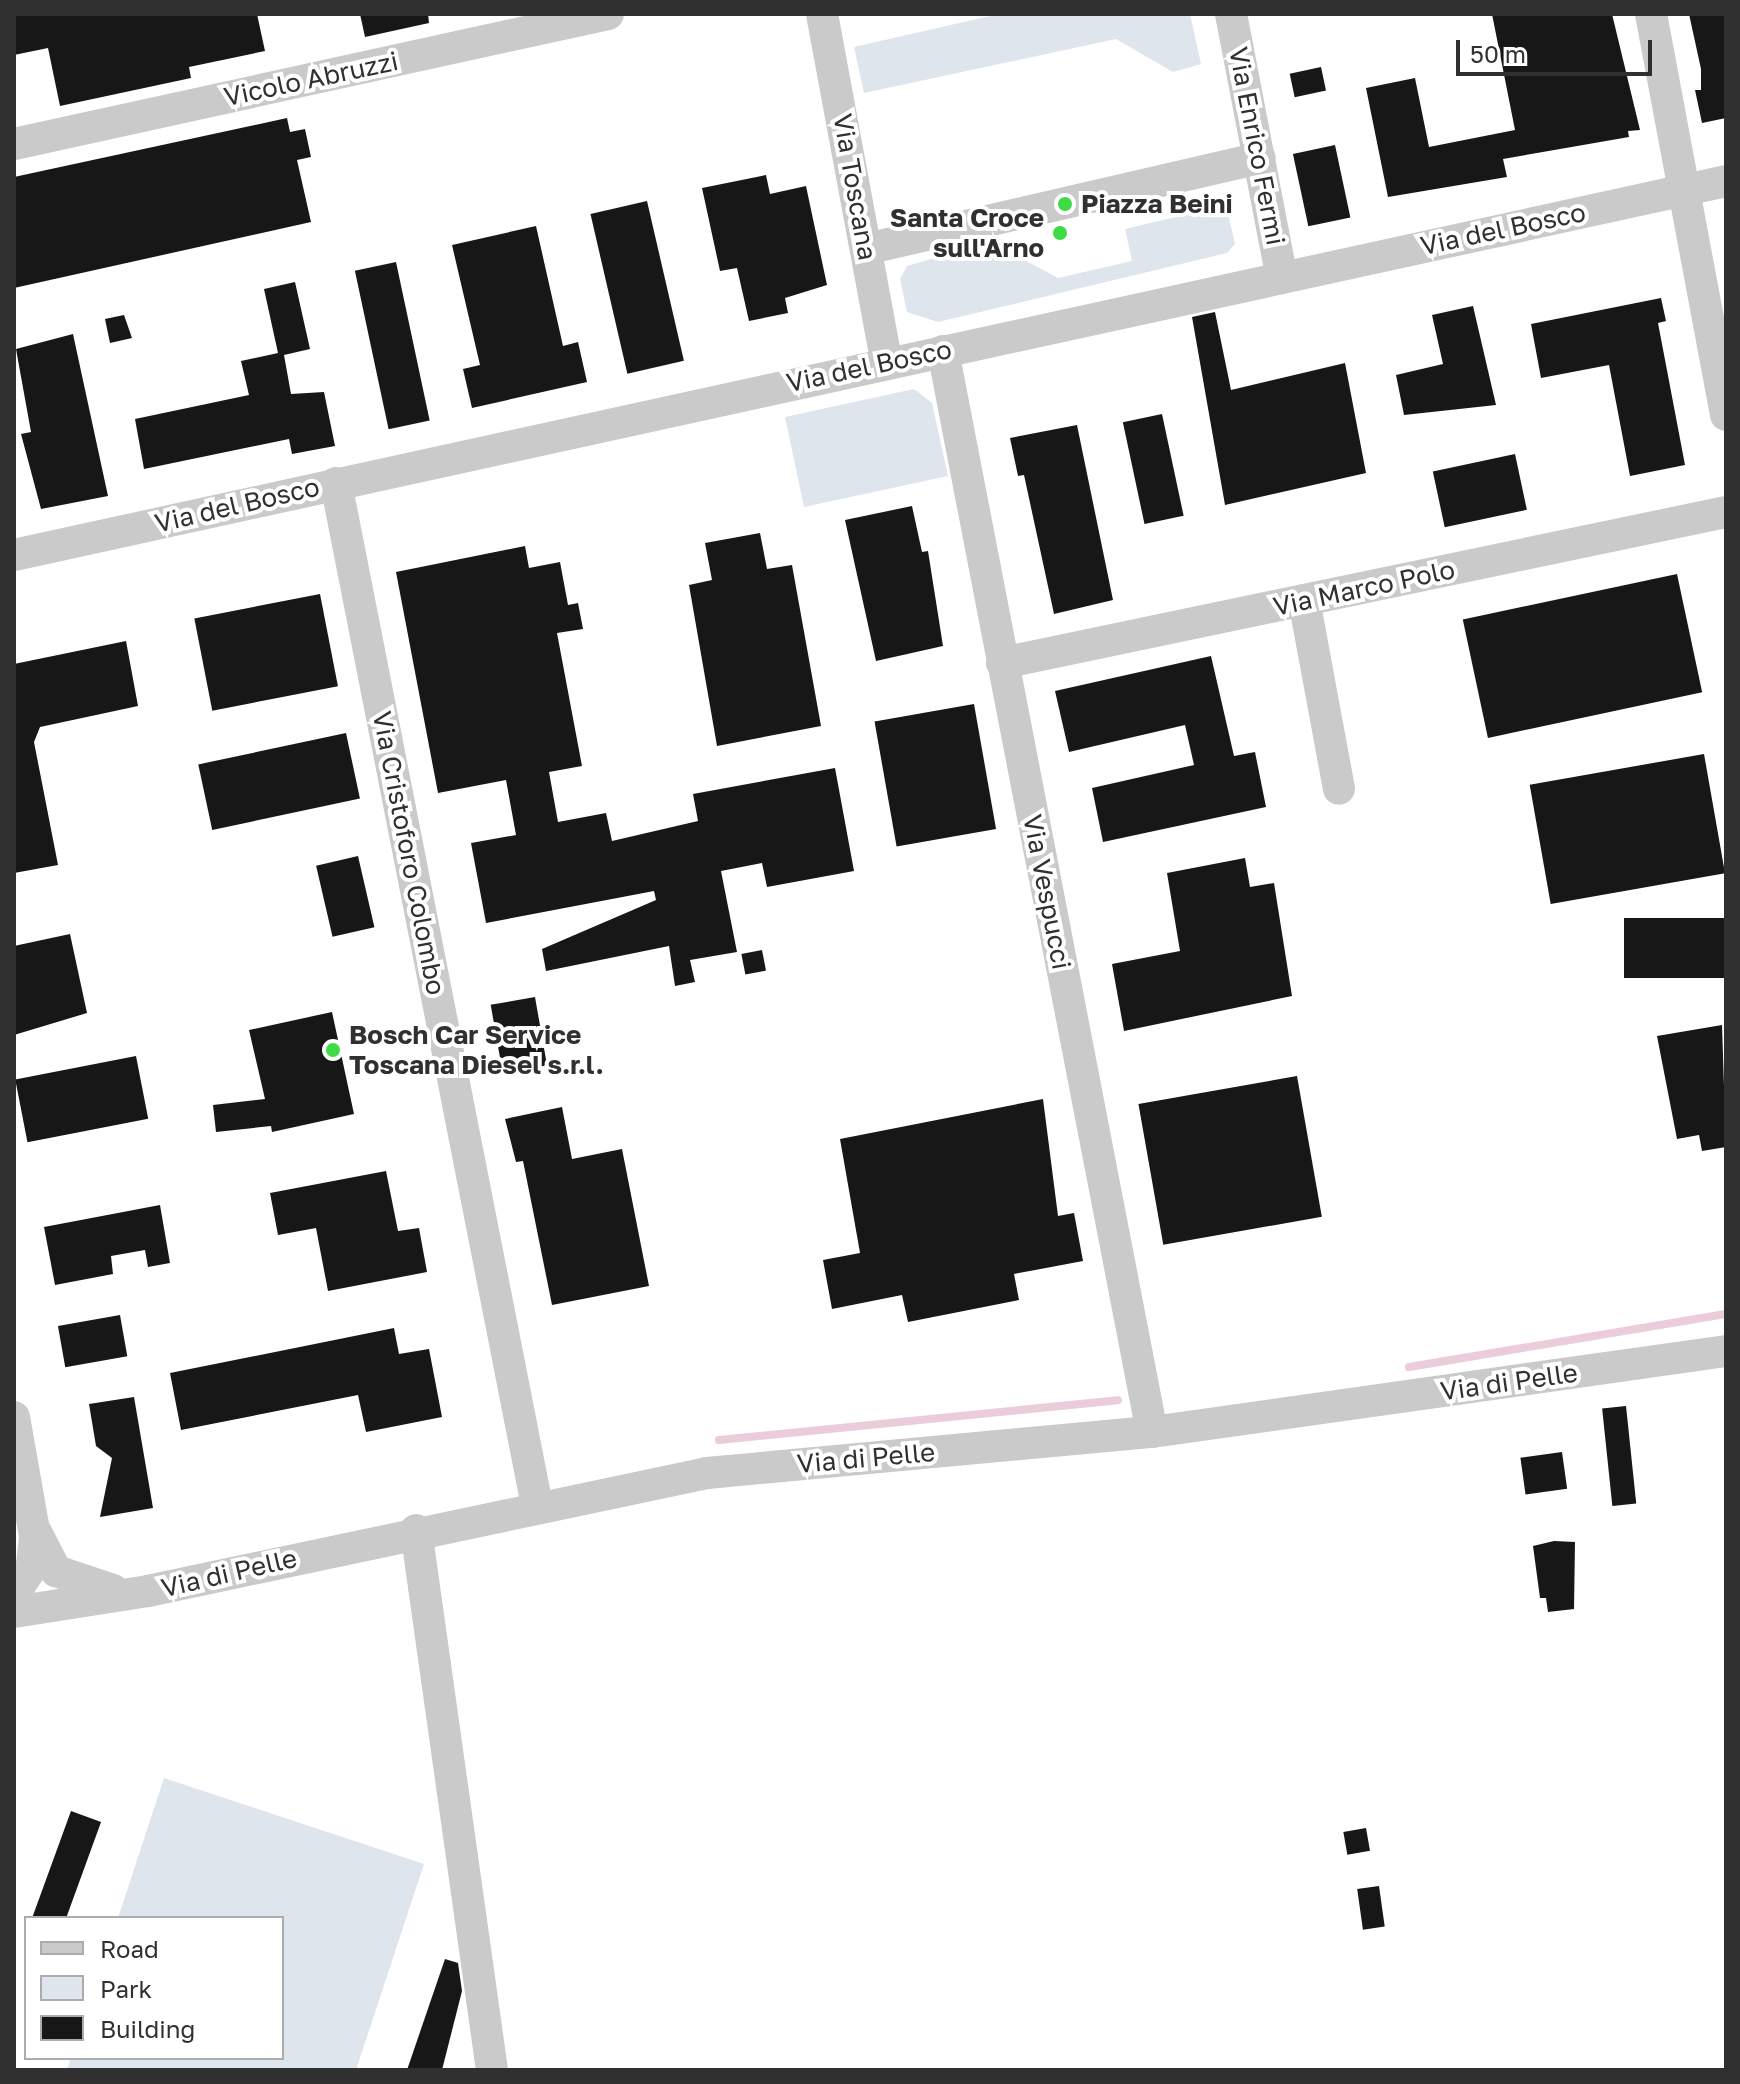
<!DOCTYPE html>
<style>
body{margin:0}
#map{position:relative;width:1740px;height:2084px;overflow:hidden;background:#fff;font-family:"Golos Text",sans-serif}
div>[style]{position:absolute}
.green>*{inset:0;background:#dfe5ec}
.stream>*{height:8px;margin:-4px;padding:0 4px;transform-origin:4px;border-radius:4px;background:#ebccdb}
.building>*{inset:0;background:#171717;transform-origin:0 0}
.minor>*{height:32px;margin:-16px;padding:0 16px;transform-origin:16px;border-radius:16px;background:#cacaca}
.dots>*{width:22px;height:22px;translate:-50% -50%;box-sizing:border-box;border:4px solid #fff;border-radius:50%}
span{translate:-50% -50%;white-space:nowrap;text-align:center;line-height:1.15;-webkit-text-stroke:8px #fff;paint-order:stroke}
.street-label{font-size:26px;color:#303030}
.poi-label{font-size:26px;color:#303030;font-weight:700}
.left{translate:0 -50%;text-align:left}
.right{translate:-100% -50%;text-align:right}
.frame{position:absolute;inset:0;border:16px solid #303030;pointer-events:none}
.legend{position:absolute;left:24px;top:1916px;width:260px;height:144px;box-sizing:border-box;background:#fff;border:2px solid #acacac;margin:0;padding:10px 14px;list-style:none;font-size:24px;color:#303030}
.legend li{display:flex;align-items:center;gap:16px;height:40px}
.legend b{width:40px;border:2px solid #acacac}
.scale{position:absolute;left:1456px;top:40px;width:196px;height:36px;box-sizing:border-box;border:4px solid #303030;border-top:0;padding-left:10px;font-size:24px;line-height:28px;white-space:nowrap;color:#303030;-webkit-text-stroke:6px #fff;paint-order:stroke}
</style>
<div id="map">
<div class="green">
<div style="clip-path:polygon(999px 14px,1190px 14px,1201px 64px,1173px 72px,1116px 39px,864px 93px,854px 47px)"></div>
<div style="clip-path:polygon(1226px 205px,1235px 244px,1227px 253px,938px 322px,907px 312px,900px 279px,907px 266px,991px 242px,1058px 278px,1132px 261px,1125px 229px)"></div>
<div style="clip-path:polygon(914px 389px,932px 403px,948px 476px,804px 507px,785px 417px)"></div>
<div style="clip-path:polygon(164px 1778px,424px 1864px,356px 2070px,67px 2070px,71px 2058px,282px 2058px,282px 1918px,118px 1918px)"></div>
</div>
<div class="stream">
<div style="left:1409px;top:1367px;width:321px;rotate:-9.5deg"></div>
<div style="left:719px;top:1440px;width:401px;rotate:-5.7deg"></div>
</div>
<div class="building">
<div style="clip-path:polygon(14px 14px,257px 14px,265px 51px,189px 67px,191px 78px,60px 106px,48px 48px,14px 55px)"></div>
<div style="clip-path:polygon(360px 14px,428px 14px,429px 23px,365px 37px)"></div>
<div style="clip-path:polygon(1492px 14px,1612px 14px,1640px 130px,1628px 131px,1629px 137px,1503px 159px,1507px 177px,1388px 197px,1366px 88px,1415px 78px,1429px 147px,1515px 130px)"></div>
<div style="clip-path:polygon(1689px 14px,1726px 14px,1726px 118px,1702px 123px,1695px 90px,1701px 90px,1701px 69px)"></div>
<div style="left:1321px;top:67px;width:24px;height:32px;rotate:78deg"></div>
<div style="clip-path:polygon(287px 118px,290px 132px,305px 129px,311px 157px,297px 160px,311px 222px,14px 288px,14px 177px)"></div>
<div style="left:1335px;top:145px;width:74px;height:43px;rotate:78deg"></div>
<div style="clip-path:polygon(766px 175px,770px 194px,806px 186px,827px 285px,785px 298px,788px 313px,749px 321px,737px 268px,720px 271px,702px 188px)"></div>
<div style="left:647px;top:201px;width:164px;height:58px;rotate:77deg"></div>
<div style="clip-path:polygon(536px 226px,563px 346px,578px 342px,587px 382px,472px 408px,463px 369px,480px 365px,452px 245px)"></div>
<div style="left:396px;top:262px;width:162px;height:42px;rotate:78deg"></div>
<div style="clip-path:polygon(295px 282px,310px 349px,284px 355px,291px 394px,324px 392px,335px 446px,292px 454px,289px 439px,144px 469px,135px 419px,249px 395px,241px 361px,278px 353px,264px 289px)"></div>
<div style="clip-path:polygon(1661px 298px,1666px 321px,1658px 323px,1685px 465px,1630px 476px,1609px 365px,1541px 378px,1531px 324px)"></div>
<div style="clip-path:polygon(1473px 306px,1496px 405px,1404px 415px,1396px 375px,1443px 364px,1432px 315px)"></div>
<div style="clip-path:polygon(1215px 312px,1231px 390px,1345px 363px,1366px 473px,1225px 505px,1192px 317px)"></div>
<div style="clip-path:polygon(124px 315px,132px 338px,110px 343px,105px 319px)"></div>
<div style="clip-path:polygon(73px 334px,108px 496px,41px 509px,21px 434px,31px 432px,16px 349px)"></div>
<div style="left:1162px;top:414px;width:104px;height:40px;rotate:78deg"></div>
<div style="clip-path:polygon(1077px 425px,1113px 600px,1054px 614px,1024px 475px,1018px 476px,1010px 438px)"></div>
<div style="left:1515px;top:454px;width:57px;height:84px;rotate:78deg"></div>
<div style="clip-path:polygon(912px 506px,922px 552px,928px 551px,943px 646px,876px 661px,845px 520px)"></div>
<div style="clip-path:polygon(760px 533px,767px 569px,792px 565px,821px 726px,717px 746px,689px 585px,712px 580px,705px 543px)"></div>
<div style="clip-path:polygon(525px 546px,529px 568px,560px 562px,568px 605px,578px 603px,583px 629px,557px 633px,582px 766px,549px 772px,558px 822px,606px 813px,612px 841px,698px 821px,693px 794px,835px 768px,854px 871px,767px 887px,762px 863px,721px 871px,737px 952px,690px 960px,695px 982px,675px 986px,669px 946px,546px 971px,542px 949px,656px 900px,654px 891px,486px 923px,471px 843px,516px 835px,506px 780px,438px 793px,396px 572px)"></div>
<div style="left:1677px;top:574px;width:121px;height:219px;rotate:78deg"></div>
<div style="left:320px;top:594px;width:94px;height:128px;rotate:79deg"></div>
<div style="clip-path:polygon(126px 641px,138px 706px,40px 727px,34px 742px,58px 865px,14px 873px,14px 664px)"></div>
<div style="clip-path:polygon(1211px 656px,1234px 756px,1255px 752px,1266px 807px,1103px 842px,1092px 788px,1194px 765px,1185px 725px,1069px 752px,1055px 691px)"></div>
<div style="left:974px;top:704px;width:127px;height:101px;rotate:80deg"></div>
<div style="left:346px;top:733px;width:67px;height:151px;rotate:78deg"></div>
<div style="left:1704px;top:754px;width:121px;height:177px;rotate:80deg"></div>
<div style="left:358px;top:856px;width:73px;height:43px;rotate:77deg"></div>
<div style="clip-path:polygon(1245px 858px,1250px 887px,1274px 883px,1292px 996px,1124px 1031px,1112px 964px,1180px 951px,1167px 873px)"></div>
<div style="left:1726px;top:918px;width:60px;height:102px;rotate:90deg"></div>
<div style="clip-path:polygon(70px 934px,87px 1013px,14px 1035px,14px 946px)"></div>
<div style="left:762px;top:950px;width:21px;height:21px;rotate:79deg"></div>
<div style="left:535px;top:997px;width:72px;height:45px;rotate:80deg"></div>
<div style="clip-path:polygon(332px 1012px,354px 1114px,272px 1132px,271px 1126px,216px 1132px,213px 1105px,265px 1099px,249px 1030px)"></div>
<div style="clip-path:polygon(1722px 1025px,1726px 1147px,1702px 1151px,1699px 1135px,1677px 1139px,1657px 1036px)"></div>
<div style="left:136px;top:1056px;width:64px;height:123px;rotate:79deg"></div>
<div style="left:1297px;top:1076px;width:143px;height:161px;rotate:80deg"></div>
<div style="clip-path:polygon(1043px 1099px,1058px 1216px,1074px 1213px,1083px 1261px,1014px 1274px,1019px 1300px,908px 1322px,902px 1295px,832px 1309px,823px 1260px,860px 1253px,840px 1139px)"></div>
<div style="clip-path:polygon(562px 1107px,572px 1159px,622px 1149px,649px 1286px,552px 1305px,523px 1161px,516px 1162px,505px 1119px)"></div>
<div style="clip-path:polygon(386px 1171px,398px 1231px,419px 1228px,427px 1272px,328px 1291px,316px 1228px,278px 1235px,270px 1193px)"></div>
<div style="clip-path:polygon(160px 1205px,170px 1263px,148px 1267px,145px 1250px,111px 1256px,113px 1274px,55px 1285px,44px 1227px)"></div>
<div style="left:120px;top:1315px;width:42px;height:63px;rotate:80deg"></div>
<div style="clip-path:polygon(394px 1328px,399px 1354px,429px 1349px,442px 1417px,366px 1432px,358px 1395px,181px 1430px,170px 1373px)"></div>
<div style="clip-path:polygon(134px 1397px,153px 1508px,100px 1517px,112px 1458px,96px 1446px,89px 1404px)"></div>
<div style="left:1626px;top:1406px;width:98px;height:24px;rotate:84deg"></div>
<div style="left:1562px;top:1452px;width:37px;height:42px;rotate:82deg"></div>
<div style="clip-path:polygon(1554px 1541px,1575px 1542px,1574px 1609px,1548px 1612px,1546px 1598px,1540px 1598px,1533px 1546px)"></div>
<div style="left:71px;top:1811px;width:32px;height:113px;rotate:20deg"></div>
<div style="left:1366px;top:1828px;width:23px;height:23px;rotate:80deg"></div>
<div style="left:1379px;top:1886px;width:41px;height:22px;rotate:82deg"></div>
<div style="clip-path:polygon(445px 1959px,458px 1963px,462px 1991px,442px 2070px,407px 2070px)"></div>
</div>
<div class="minor">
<div style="left:822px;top:14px;width:352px;rotate:79.5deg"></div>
<div style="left:1231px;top:14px;width:269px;rotate:79.1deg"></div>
<div style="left:1651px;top:14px;width:408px;rotate:79.4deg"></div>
<div style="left:14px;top:144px;width:608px;rotate:-12.34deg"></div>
<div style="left:866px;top:249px;width:404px;rotate:-13deg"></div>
<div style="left:943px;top:351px;width:1101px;rotate:79.06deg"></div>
<div style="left:336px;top:483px;width:1043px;rotate:78.88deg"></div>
<div style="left:14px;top:555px;width:1752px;rotate:-12.32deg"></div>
<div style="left:1304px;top:600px;width:192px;rotate:79.5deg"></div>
<div style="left:1002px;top:663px;width:740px;rotate:-11.78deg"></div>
<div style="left:14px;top:1417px;width:121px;rotate:80deg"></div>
<div style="left:35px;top:1536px;width:31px;rotate:96deg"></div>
<div style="left:32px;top:1567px;width:32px;rotate:124deg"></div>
<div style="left:416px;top:1530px;width:545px;rotate:81.99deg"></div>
<div style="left:36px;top:1532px;width:44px;rotate:62.9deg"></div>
<div style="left:56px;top:1571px;width:60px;rotate:18.4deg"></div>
<div style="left:14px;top:1612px;width:136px;rotate:-8.9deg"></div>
<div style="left:148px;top:1591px;width:571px;rotate:-11.92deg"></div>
<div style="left:707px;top:1473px;width:447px;rotate:-5.3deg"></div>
<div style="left:1152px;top:1432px;width:580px;rotate:-8.03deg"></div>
</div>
<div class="dots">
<div style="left:1065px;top:204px;background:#3edb44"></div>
<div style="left:1060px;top:233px;background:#3edb44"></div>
<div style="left:333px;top:1050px;background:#3edb44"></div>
</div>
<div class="street-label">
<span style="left:311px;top:79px;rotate:-12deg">Vicolo Abruzzi</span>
<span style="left:1257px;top:146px;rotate:79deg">Via Enrico Fermi</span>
<span style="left:855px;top:187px;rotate:80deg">Via Toscana</span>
<span style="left:1503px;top:229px;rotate:-12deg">Via del Bosco</span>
<span style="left:869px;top:366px;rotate:-12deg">Via del Bosco</span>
<span style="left:237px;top:505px;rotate:-13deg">Via del Bosco</span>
<span style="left:1364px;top:588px;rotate:-12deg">Via Marco Polo</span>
<span style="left:409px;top:853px;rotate:79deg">Via Cristoforo Colombo</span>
<span style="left:1047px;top:892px;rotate:79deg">Via Vespucci</span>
<span style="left:1509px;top:1382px;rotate:-8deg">Via di Pelle</span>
<span style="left:866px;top:1458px;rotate:-5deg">Via di Pelle</span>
<span style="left:229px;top:1573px;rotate:-13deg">Via di Pelle</span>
</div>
<div class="poi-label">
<span class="left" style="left:1081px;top:204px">Piazza Beini</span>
<span class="right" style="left:1044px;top:233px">Santa Croce<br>sull'Arno</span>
<span class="left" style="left:349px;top:1050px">Bosch Car Service<br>Toscana Diesel s.r.l.</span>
</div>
<div class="frame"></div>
<ul class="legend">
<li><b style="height:10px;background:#cacaca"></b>Road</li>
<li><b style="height:22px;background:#dfe5ec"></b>Park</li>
<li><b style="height:22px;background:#171717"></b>Building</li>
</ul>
<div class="scale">50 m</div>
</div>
